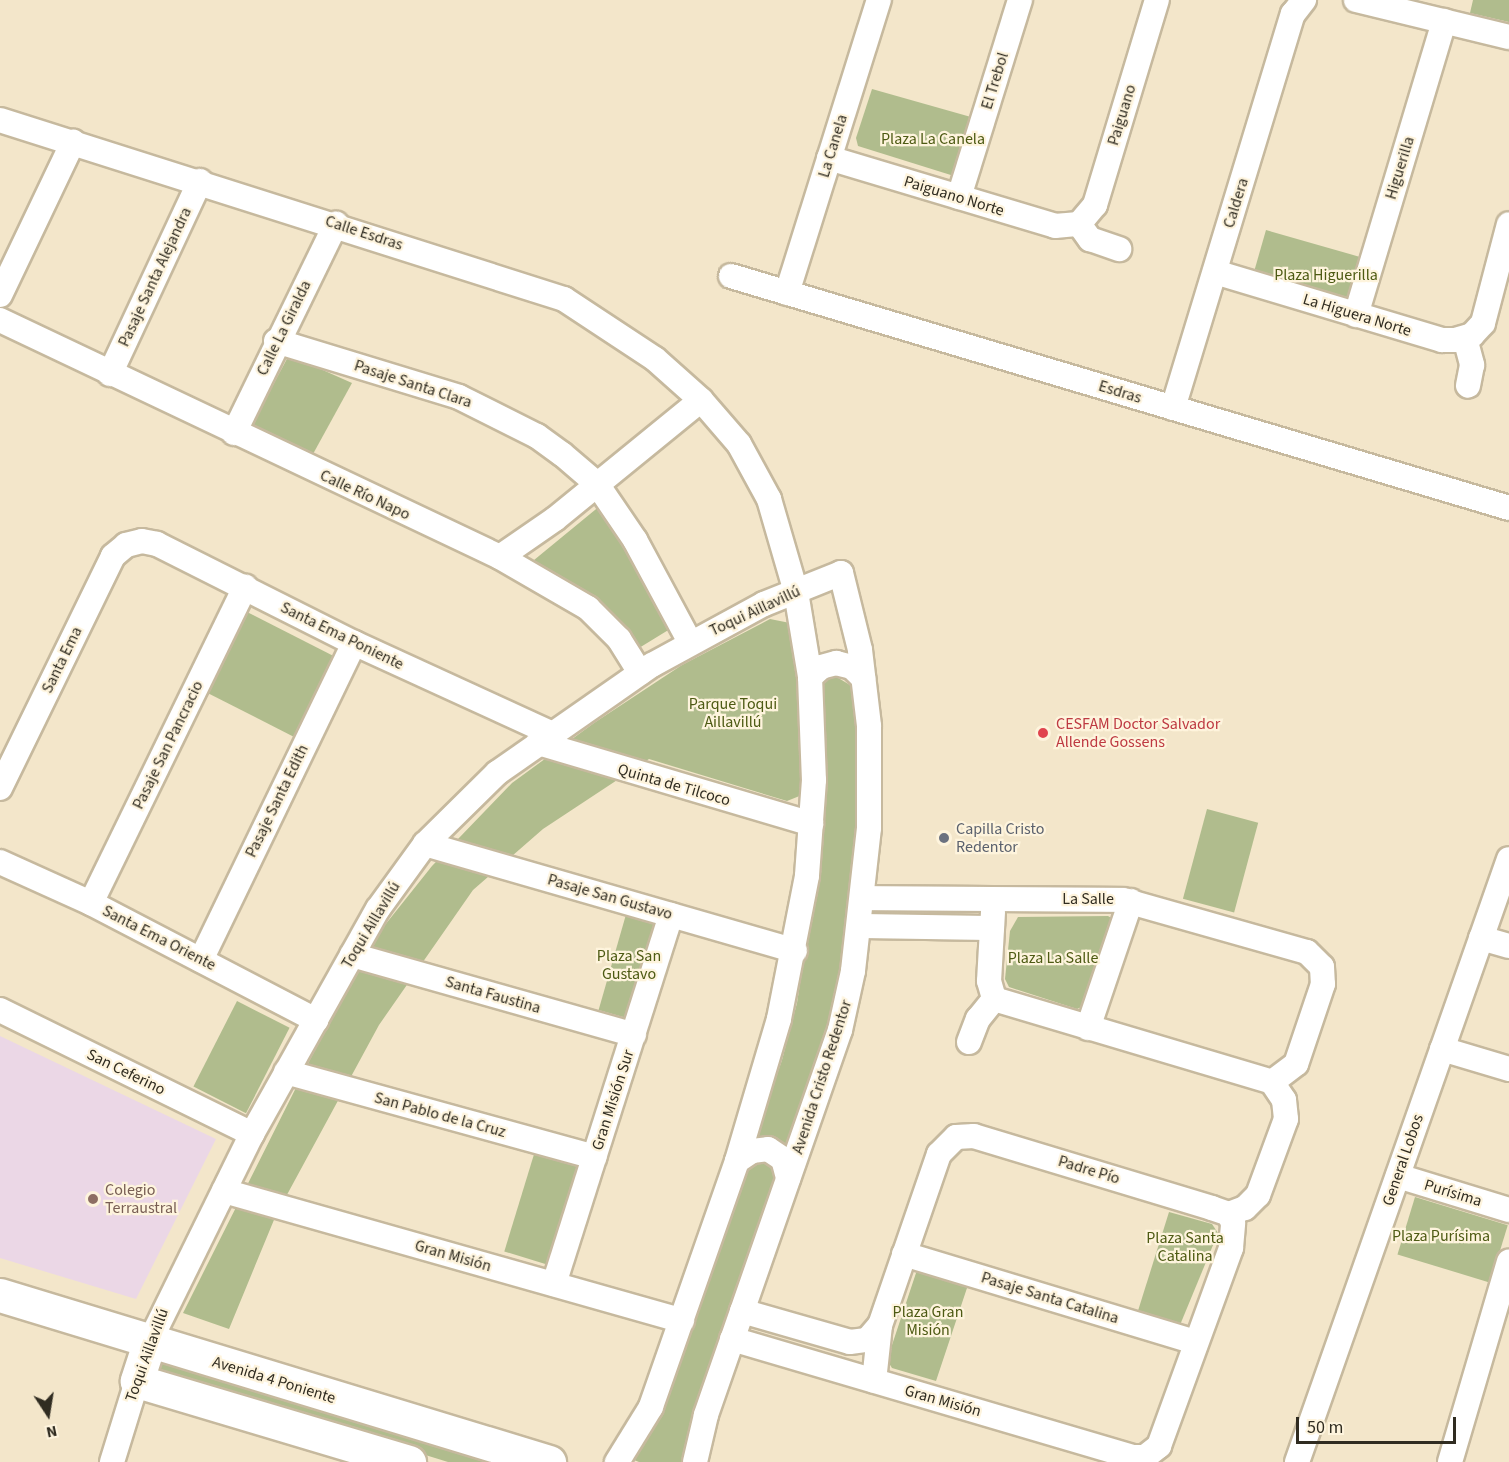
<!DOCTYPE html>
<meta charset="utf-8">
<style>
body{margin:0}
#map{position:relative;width:1509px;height:1462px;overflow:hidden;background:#f3e6ca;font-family:"Source Sans 3",sans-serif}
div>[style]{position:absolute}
.education>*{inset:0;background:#ebd7e6}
.green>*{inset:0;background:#b0bc8d;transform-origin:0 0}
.roads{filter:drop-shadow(2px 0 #c6b99e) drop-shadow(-2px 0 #c6b99e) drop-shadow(0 2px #c6b99e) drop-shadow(0 -2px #c6b99e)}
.street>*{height:24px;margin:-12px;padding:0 12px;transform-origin:12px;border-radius:12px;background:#fff}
.secondary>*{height:33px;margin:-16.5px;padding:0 16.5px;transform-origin:16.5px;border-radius:16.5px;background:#fff}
.dots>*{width:16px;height:16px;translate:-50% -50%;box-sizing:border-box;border:3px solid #fef4dd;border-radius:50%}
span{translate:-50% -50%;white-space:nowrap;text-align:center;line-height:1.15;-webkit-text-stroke:4.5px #fef4dd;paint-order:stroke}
.street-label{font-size:16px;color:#302c21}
.park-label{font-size:16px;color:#4d5a13}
.health-label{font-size:16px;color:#be3a42}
.left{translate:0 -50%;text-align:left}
.worship-label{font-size:16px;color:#5b616d}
.education-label{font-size:16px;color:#785e54}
.north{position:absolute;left:18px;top:1384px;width:60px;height:60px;-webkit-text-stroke:4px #fef4dd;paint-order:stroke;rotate:168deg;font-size:16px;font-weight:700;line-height:24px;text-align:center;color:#302c21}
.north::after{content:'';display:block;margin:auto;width:21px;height:27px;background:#302c21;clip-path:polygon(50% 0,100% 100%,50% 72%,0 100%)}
.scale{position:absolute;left:1296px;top:1417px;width:160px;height:27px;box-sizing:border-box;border:3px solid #302c21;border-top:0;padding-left:8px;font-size:18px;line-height:21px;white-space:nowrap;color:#302c21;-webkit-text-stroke:4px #fef4dd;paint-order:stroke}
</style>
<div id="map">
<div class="education">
<div style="clip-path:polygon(0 1036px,216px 1139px,136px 1299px,0 1258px)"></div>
</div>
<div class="green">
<div style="clip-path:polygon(1473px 0,1509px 0,1509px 22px,1470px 13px)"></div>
<div style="clip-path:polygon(872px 89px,978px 119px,954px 176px,858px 146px,856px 138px)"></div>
<div style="left:1266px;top:230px;width:104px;height:45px;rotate:16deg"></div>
<div style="clip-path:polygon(289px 355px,352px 383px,313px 454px,250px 428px)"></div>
<div style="clip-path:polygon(601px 505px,628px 544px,670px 629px,639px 648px,625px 629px,528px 565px)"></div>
<div style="left:245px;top:611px;width:101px;height:90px;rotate:27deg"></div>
<div style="clip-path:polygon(770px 619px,790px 623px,800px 714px,802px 795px,787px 801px,649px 759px,543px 829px,473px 890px,379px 1025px,276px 1215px,229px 1329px,183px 1313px,365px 950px,432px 866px,512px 783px,594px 723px,682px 665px)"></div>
<div style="clip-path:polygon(830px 673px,855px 688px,858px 798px,846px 943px,836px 1006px,687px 1462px,639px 1462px,634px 1460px,658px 1421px,782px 1060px,797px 1003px,824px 830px,826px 770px,821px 679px)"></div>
<div style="left:1207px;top:809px;width:53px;height:93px;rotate:15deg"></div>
<div style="left:627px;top:911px;width:36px;height:103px;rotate:16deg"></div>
<div style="clip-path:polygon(1108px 916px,1113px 919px,1084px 1006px,1077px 1009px,1009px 987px,1005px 979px,1010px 931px,1018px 917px)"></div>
<div style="left:237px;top:1001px;width:59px;height:96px;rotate:27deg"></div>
<div style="left:535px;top:1151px;width:48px;height:105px;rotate:17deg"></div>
<div style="left:1415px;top:1197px;width:97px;height:60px;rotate:17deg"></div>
<div style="clip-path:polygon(1169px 1212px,1212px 1224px,1218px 1233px,1180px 1325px,1137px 1314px)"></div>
<div style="clip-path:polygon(924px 1268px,969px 1282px,936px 1381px,892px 1368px,887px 1360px,916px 1273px)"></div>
<div style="clip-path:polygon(155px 1356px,511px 1462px,448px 1462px,150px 1370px)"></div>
</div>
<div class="roads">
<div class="street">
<div style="left:1356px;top:0;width:157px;rotate:13.6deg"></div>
<div style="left:0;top:120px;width:592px;rotate:17.61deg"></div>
<div style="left:564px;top:299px;width:109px;rotate:33.4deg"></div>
<div style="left:655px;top:359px;width:62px;rotate:41.7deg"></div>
<div style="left:701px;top:400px;width:58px;rotate:49.2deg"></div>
<div style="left:739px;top:444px;width:63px;rotate:61.4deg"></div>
<div style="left:769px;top:499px;width:97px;rotate:73.8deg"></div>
<div style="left:796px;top:592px;width:86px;rotate:80.6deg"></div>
<div style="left:810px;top:677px;width:103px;rotate:87.8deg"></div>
<div style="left:814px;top:780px;width:96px;rotate:94.2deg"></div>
<div style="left:807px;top:876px;width:146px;rotate:101.1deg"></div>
<div style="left:779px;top:1019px;width:148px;rotate:106.5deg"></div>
<div style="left:737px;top:1161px;width:261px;rotate:109.3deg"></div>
<div style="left:651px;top:1407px;width:65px;rotate:121.7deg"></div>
<div style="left:829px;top:158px;width:236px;rotate:16.7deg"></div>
<div style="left:1055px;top:226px;width:24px;rotate:-5deg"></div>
<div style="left:1079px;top:224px;width:25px;rotate:-50deg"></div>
<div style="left:1095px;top:205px;width:214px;rotate:-73.2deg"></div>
<div style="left:959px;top:197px;width:206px;rotate:-72.8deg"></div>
<div style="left:1079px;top:224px;width:19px;rotate:54deg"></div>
<div style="left:1090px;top:239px;width:31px;rotate:19deg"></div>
<div style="left:1215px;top:272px;width:237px;rotate:16.7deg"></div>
<div style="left:1442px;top:340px;width:13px"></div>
<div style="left:1455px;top:340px;width:18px;rotate:-16deg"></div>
<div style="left:1472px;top:335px;width:16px;rotate:-47deg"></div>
<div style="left:1483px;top:323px;width:102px;rotate:-75.3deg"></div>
<div style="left:731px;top:276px;width:812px;rotate:16.6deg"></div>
<div style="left:787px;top:293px;width:307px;rotate:-72.6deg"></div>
<div style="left:0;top:295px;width:170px;rotate:-64.5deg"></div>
<div style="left:1356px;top:315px;width:307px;rotate:-73.3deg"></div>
<div style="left:0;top:320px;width:553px;rotate:25.36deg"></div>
<div style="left:500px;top:557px;width:102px;rotate:30.1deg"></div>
<div style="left:588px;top:608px;width:44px;rotate:45deg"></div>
<div style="left:619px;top:639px;width:40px;rotate:58deg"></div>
<div style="left:1465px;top:338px;width:28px;rotate:75deg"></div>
<div style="left:1472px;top:365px;width:21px;rotate:101deg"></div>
<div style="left:276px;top:341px;width:191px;rotate:17deg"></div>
<div style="left:459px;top:397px;width:87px;rotate:26.6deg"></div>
<div style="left:537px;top:436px;width:31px;rotate:36deg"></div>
<div style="left:562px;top:454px;width:46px;rotate:40.6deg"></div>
<div style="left:597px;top:484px;width:68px;rotate:55.8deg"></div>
<div style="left:635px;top:540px;width:116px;rotate:61.7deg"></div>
<div style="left:110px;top:374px;width:213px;rotate:-65deg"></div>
<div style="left:1173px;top:408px;width:412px;rotate:-73.1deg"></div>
<div style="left:1293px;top:14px;width:18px;rotate:-52deg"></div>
<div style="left:234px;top:433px;width:233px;rotate:-64deg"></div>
<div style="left:500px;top:557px;width:67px;rotate:-34.6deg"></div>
<div style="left:555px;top:519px;width:188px;rotate:-39.2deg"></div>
<div style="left:810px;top:677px;width:15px;rotate:-42deg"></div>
<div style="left:821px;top:667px;width:16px;rotate:-15deg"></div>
<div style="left:836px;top:663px;width:16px;rotate:14deg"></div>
<div style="left:852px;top:667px;width:16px;rotate:45deg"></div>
<div style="left:538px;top:743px;width:285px;rotate:16.5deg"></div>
<div style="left:0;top:788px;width:258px;rotate:-64deg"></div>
<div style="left:113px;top:556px;width:17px;rotate:-40deg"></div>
<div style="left:126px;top:545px;width:16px;rotate:-14deg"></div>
<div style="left:142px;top:541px;width:15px;rotate:11deg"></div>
<div style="left:157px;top:544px;width:220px;rotate:26.7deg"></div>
<div style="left:354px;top:643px;width:217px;rotate:24.6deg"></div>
<div style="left:425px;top:844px;width:385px;rotate:16.1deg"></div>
<div style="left:0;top:862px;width:100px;rotate:24.3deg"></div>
<div style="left:91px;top:903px;width:254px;rotate:27.5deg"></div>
<div style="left:862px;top:898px;width:261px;rotate:0.4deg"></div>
<div style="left:1123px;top:900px;width:191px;rotate:15.8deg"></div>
<div style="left:1307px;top:952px;width:21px;rotate:45deg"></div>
<div style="left:1322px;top:967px;width:17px;rotate:87deg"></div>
<div style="left:1323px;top:984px;width:84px;rotate:108.6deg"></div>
<div style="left:1296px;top:1064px;width:30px;rotate:143deg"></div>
<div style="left:91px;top:903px;width:352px;rotate:-64deg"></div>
<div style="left:993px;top:912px;width:69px;rotate:93.3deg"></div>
<div style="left:989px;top:981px;width:19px;rotate:74deg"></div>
<div style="left:859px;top:926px;width:133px;rotate:0.9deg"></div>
<div style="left:1481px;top:938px;width:29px;rotate:16deg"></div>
<div style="left:352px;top:955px;width:293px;rotate:15.8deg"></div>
<div style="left:201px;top:960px;width:352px;rotate:-64.2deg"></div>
<div style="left:994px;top:999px;width:290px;rotate:16.6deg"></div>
<div style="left:0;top:1010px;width:281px;rotate:26.2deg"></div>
<div style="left:1088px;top:1028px;width:134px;rotate:-71.3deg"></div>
<div style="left:969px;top:1042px;width:25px;rotate:-69deg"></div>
<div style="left:978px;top:1019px;width:26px;rotate:-51deg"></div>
<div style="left:1442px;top:1049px;width:70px;rotate:16.6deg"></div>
<div style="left:286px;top:1072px;width:320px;rotate:15.4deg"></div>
<div style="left:737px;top:1161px;width:18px;rotate:-34deg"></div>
<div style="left:752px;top:1151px;width:16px;rotate:-7deg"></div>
<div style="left:768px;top:1149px;width:18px;rotate:34deg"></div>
<div style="left:783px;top:1159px;width:20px;rotate:75deg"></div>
<div style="left:1398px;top:1176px;width:116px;rotate:17deg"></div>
<div style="left:224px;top:1191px;width:476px;rotate:15.8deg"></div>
<div style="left:1229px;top:1214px;width:17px;rotate:-21deg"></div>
<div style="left:1245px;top:1208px;width:18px;rotate:-45deg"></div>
<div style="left:1258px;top:1195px;width:81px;rotate:-69.8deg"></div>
<div style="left:1286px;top:1119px;width:19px;rotate:-96deg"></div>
<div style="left:1284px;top:1100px;width:22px;rotate:-124deg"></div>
<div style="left:904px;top:1254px;width:305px;rotate:16.8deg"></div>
<div style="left:554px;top:1284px;width:387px;rotate:-72.4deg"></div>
<div style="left:742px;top:1311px;width:112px;rotate:16deg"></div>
<div style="left:850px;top:1342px;width:17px;rotate:-7deg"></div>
<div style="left:867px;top:1340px;width:20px;rotate:-49deg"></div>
<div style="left:732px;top:1339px;width:417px;rotate:16.4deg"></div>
<div style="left:1132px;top:1457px;width:13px"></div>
<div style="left:1145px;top:1457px;width:18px;rotate:-38deg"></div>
<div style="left:1159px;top:1446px;width:211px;rotate:-70deg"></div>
<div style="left:1231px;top:1248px;width:25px;rotate:-85deg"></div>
<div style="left:1233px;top:1223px;width:10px;rotate:-114deg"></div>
<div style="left:1229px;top:1214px;width:18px;rotate:-161deg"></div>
<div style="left:1212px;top:1208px;width:249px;rotate:-163.2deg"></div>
<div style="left:974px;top:1136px;width:18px;rotate:177deg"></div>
<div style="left:956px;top:1137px;width:24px;rotate:135deg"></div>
<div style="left:939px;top:1154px;width:181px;rotate:109deg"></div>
<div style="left:880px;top:1325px;width:56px;rotate:96.1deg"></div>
<div style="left:149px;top:1343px;width:233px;rotate:-63.8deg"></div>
<div style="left:252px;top:1134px;width:258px;rotate:-60.8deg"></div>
<div style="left:378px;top:909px;width:80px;rotate:-54.1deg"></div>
<div style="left:425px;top:844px;width:101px;rotate:-44.6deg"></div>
<div style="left:497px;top:773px;width:189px;rotate:-34.9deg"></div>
<div style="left:652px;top:665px;width:128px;rotate:-28.6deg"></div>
<div style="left:764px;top:604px;width:83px;rotate:-21.9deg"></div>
<div style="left:841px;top:573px;width:79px;rotate:76.1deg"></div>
<div style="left:860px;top:650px;width:77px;rotate:83.2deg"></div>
<div style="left:869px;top:726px;width:102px;rotate:90deg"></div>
<div style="left:869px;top:828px;width:144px;rotate:96.4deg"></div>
<div style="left:853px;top:971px;width:60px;rotate:102.4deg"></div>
<div style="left:840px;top:1030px;width:408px;rotate:109.2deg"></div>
<div style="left:706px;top:1415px;width:48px;rotate:103.2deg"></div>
<div style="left:112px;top:1462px;width:85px;rotate:-72.8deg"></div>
<div style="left:1297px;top:1462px;width:639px;rotate:-70.63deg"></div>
<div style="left:1450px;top:1462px;width:209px;rotate:-73.6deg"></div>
</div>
<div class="secondary">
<div style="left:0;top:1295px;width:574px;rotate:16.92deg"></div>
<div style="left:149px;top:1343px;width:40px;rotate:108deg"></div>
<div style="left:137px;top:1381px;width:284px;rotate:16.6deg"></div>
</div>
</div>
<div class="dots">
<div style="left:1043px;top:733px;background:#e0444e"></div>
<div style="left:944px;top:838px;background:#6b7280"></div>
<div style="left:93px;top:1199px;background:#8d6e63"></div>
</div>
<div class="street-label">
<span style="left:995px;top:81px;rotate:-73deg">El Trebol</span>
<span style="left:1122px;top:115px;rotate:-73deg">Paiguano</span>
<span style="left:833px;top:146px;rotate:-73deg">La Canela</span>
<span style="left:1400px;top:168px;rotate:-73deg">Higuerilla</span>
<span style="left:954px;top:196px;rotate:17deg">Paiguano Norte</span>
<span style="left:1236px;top:203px;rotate:-73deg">Caldera</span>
<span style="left:364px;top:233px;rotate:18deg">Calle Esdras</span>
<span style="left:155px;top:277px;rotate:-65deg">Pasaje Santa Alejandra</span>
<span style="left:1357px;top:315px;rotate:17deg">La Higuera Norte</span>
<span style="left:284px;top:328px;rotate:-64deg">Calle La Giralda</span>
<span style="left:413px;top:384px;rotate:18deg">Pasaje Santa Clara</span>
<span style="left:1120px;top:392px;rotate:17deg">Esdras</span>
<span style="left:365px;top:495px;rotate:25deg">Calle Río Napo</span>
<span style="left:755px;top:611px;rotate:-25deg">Toqui Aillavillú</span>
<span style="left:342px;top:636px;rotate:26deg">Santa Ema Poniente</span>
<span style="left:62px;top:660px;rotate:-64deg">Santa Ema</span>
<span style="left:168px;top:745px;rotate:-64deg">Pasaje San Pancracio</span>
<span style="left:674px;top:785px;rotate:16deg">Quinta de Tilcoco</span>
<span style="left:277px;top:801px;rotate:-64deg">Pasaje Santa Edith</span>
<span style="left:610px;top:897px;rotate:16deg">Pasaje San Gustavo</span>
<span style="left:1088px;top:899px">La Salle</span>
<span style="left:371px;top:925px;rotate:-59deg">Toqui Aillavillú</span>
<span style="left:159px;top:938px;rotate:27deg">Santa Ema Oriente</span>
<span style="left:493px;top:995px;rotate:16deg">Santa Faustina</span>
<span style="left:126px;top:1072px;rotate:26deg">San Ceferino</span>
<span style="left:822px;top:1077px;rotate:-72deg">Avenida Cristo Redentor</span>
<span style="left:613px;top:1100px;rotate:-72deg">Gran Misión Sur</span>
<span style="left:440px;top:1115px;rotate:15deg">San Pablo de la Cruz</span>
<span style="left:1403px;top:1160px;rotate:-71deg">General Lobos</span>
<span style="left:1089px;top:1170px;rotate:17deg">Padre Pío</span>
<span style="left:1453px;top:1193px;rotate:17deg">Purísima</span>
<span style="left:453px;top:1256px;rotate:16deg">Gran Misión</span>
<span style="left:1050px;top:1298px;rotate:17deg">Pasaje Santa Catalina</span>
<span style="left:147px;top:1355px;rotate:-70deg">Toqui Aillavillú</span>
<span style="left:274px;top:1380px;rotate:17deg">Avenida 4 Poniente</span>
<span style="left:943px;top:1401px;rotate:16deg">Gran Misión</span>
</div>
<div class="park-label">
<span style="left:933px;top:139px">Plaza La Canela</span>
<span style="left:1326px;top:275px">Plaza Higuerilla</span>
<span style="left:733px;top:713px">Parque Toqui<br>Aillavillú</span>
<span style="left:629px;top:965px">Plaza San<br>Gustavo</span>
<span style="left:1053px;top:958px">Plaza La Salle</span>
<span style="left:1441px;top:1236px">Plaza Purísima</span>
<span style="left:1185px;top:1247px">Plaza Santa<br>Catalina</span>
<span style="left:928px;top:1321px">Plaza Gran<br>Misión</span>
</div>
<div class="health-label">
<span class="left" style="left:1056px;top:733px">CESFAM Doctor Salvador<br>Allende Gossens</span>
</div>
<div class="worship-label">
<span class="left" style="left:956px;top:838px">Capilla Cristo<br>Redentor</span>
</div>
<div class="education-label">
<span class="left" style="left:105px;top:1199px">Colegio<br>Terraustral</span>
</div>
<div class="north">N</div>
<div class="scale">50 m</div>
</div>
